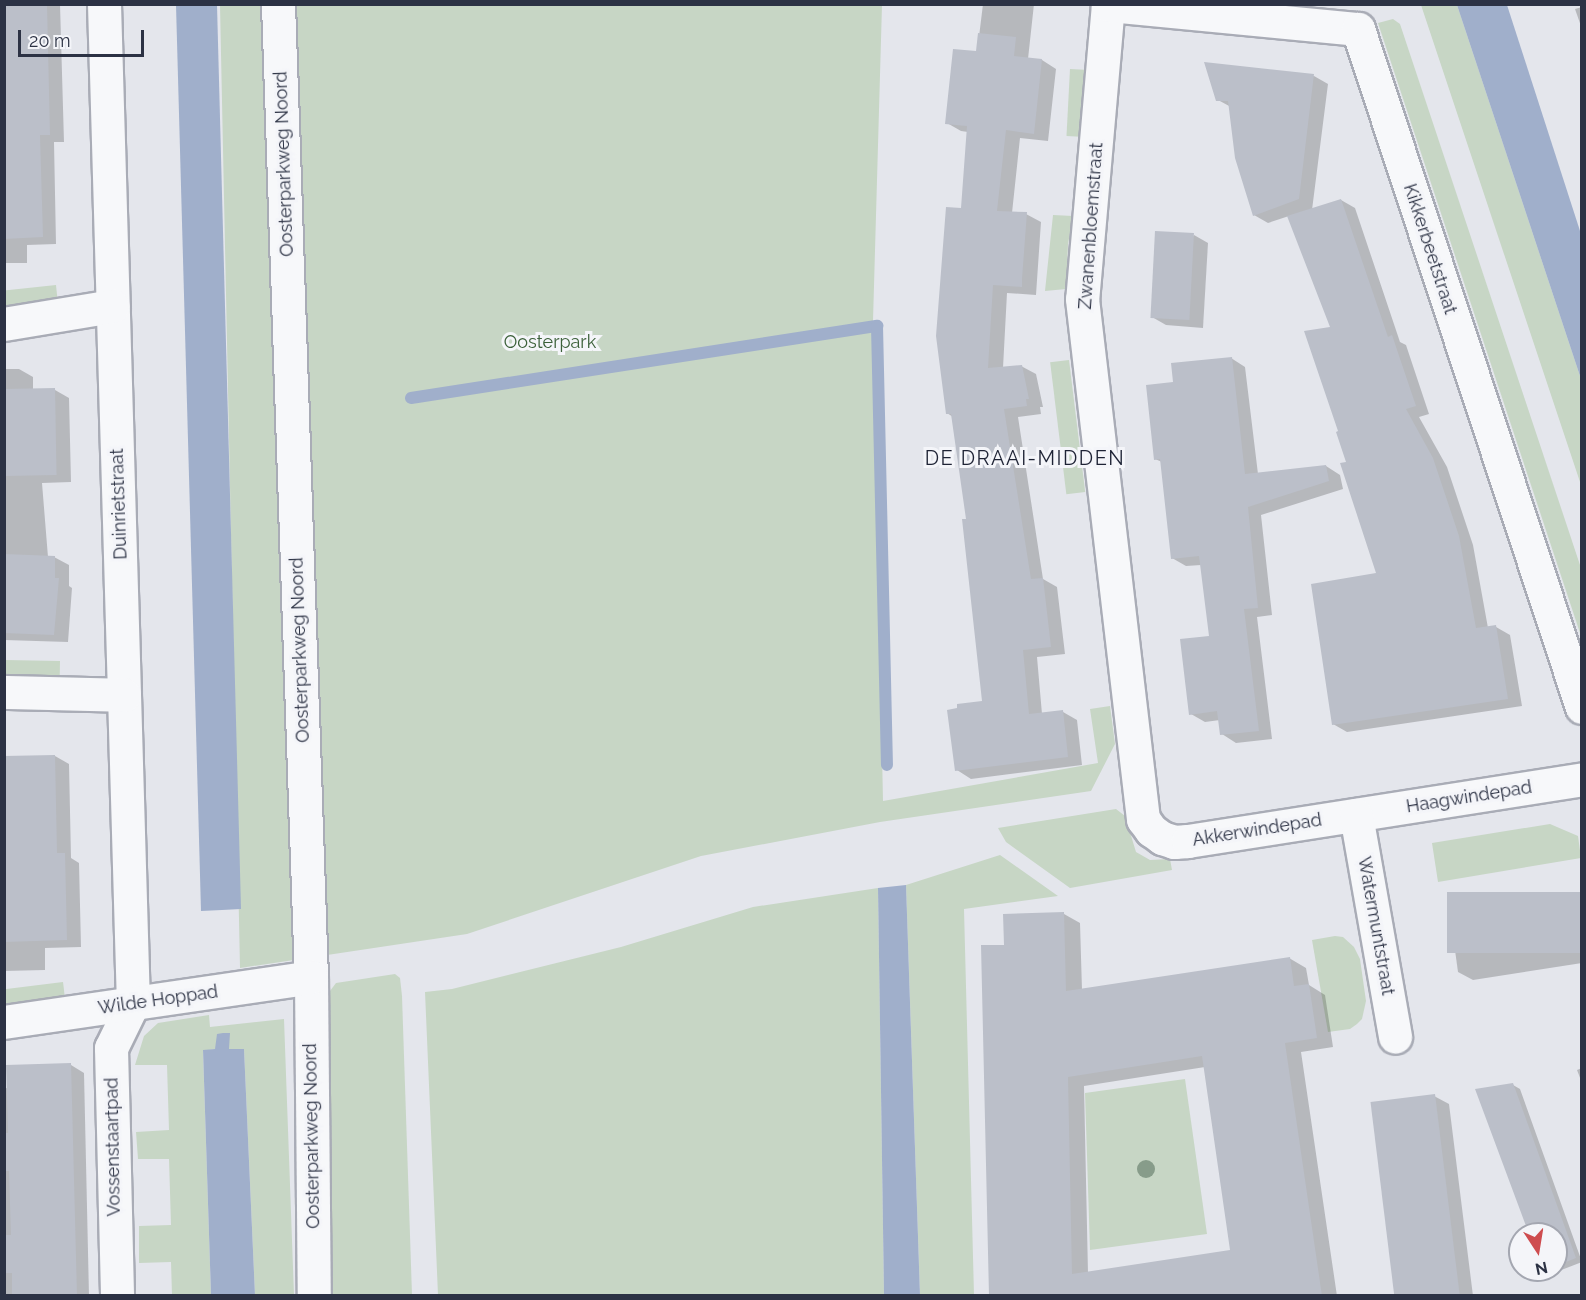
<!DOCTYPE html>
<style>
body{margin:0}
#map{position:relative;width:1586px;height:1300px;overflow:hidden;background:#e4e6ec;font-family:Raleway,sans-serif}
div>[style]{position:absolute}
.green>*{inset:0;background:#c7d6c5;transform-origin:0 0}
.water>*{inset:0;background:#a0afcb}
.shadow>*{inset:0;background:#0003}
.stream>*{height:12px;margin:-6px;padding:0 6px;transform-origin:6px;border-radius:6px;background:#a0afcb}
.building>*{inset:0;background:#bbbfc9;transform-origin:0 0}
.roads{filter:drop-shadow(2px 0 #a9acb6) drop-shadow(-2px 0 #a9acb6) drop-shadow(0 2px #a9acb6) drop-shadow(0 -2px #a9acb6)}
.street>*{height:33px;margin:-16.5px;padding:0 16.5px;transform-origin:16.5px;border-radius:16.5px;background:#f7f8fa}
.trees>*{width:18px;height:18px;margin:-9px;border-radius:50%;background:#879c8a}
span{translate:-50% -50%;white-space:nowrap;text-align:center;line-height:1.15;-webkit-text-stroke:6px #f4f5f9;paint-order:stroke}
.street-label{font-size:18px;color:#2c3244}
.park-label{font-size:18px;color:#3b6039}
.neighbourhood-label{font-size:20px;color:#1e2335;letter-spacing:1.5px}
.frame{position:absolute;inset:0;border:6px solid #2c3244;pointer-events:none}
.north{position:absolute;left:1508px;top:1222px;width:60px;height:60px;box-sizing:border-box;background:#f4f5f9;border:2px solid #a4a7b1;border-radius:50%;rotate:168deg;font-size:16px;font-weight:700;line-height:24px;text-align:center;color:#2c3244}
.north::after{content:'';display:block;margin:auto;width:21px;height:27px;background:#ce4c4f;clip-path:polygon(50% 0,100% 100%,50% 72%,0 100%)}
.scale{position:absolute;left:18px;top:30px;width:126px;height:27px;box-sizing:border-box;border:3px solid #2c3244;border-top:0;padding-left:8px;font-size:18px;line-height:21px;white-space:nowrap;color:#2c3244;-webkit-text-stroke:4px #f4f5f9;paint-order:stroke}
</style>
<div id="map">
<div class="green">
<div style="clip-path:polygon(220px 5px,882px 5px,873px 321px,883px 801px,1098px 763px,1090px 709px,1110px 706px,1115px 744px,1091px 791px,880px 822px,701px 856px,467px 934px,240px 968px)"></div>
<div style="clip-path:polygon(1421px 5px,1457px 5px,1581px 379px,1581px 485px)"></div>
<div style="clip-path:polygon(1393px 19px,1400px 24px,1581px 568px,1581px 636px,1378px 23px)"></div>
<div style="left:1070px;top:69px;width:19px;height:67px;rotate:3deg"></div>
<div style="clip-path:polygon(1053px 215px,1073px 216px,1068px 244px,1066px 289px,1045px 291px)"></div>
<div style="left:56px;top:285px;width:18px;height:52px;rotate:84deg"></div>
<div style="left:1069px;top:360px;width:133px;height:19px;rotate:83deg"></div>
<div style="left:5px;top:660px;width:55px;height:15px;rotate:1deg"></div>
<div style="clip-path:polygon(1116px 809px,1125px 816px,1136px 852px,1150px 860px,1170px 859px,1172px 870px,1070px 888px,1006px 842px,998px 828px)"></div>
<div style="clip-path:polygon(1550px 824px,1578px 836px,1581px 858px,1438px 882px,1432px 843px)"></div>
<div style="clip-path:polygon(1000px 855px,1058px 896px,964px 909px,974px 1295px,920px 1295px,906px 885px)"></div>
<div style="clip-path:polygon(878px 888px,884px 1295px,438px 1295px,425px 992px,452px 989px,621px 947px,753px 907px)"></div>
<div style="clip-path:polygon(1335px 936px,1343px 937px,1354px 947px,1360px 959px,1366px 1001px,1362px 1019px,1357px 1024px,1350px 1029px,1328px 1032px,1312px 940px)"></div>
<div style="clip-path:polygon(395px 974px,400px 978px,402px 996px,412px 1295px,333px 1295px,327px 995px,336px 983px)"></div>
<div style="left:63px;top:982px;width:16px;height:59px;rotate:83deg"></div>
<div style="clip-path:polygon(209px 1015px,210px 1027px,284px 1019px,294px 1295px,255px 1295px,244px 1049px,228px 1049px,229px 1033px,215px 1049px,203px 1051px,211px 1295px,172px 1295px,171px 1262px,139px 1263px,139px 1226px,171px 1225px,169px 1159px,138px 1159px,136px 1132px,169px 1130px,167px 1065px,135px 1065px,144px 1036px,158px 1023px)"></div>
<div style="clip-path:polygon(1185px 1079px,1207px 1234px,1090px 1250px,1085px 1093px)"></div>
</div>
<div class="water">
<div style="clip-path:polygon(176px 5px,217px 5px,241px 909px,222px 910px,201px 911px)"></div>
<div style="clip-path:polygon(1457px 5px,1507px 5px,1581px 234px,1581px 379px)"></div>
<div style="clip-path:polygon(906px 885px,920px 1295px,884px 1295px,878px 888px)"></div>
<div style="clip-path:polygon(223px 1033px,230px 1033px,229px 1049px,244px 1049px,255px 1295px,211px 1295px,203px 1050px,215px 1049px,217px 1034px)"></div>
</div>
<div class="shadow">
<div style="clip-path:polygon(4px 4px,60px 4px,64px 142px,54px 142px,56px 244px,27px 245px,27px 263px,4px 263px)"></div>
<div style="clip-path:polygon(983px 4px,1034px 4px,1028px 59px,1042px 60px,1056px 69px,1048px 141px,1020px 138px,1012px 213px,1026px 214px,1041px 222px,1036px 295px,1007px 293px,1003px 368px,1021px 366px,1036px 374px,1043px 407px,1040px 407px,1041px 414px,1018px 417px,1043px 579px,1057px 587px,1065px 654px,1037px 657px,1042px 714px,1063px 712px,1077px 720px,1082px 765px,971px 779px,957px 770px,983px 702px,968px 520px,953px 417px,947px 413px,968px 132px,961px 131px,947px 123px,977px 53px)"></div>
<div style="clip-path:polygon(1582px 7px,1582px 29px,1575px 9px)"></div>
<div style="clip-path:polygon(1314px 76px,1328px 84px,1312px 210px,1341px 200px,1355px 208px,1400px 342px,1406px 345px,1429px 414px,1419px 417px,1447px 467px,1473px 545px,1488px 628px,1496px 627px,1510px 635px,1522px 706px,1347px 732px,1333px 724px,1378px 575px,1340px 432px,1332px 329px,1289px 216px,1268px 223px,1254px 215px,1231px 107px,1218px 100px)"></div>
<div style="clip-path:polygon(1194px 235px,1208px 243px,1203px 328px,1166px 325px,1152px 317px)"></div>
<div style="clip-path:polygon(1231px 358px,1245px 367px,1258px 474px,1326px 466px,1340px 475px,1343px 489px,1261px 515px,1272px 615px,1257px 617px,1272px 739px,1236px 743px,1222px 734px,1220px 720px,1205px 722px,1191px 714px,1210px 638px,1201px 565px,1186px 566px,1172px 558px,1162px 462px,1155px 459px,1175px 383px)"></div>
<div style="clip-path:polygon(4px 369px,19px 369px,33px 377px,33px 390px,55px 390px,69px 398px,71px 482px,42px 483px,48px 557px,54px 557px,69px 565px,69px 586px,72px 588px,68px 642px,4px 640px)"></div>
<div style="clip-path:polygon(55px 756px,69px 764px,71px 858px,79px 863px,81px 947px,45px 948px,45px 970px,4px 971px,4px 757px)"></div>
<div style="clip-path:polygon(1582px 893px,1582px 963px,1473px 980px,1458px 972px,1450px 914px)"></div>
<div style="clip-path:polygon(evenodd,1064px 914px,1080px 923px,1082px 990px,1289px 958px,1306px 968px,1309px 985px,1325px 995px,1333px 1047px,1301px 1052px,1337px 1296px,991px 1296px,1005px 947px,1064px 914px,1205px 1067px,1232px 1251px,1088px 1273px,1084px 1086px,1205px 1067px)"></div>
<div style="clip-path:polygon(71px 1065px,84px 1073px,89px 1296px,4px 1296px,4px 1089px)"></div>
<div style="clip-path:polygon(1582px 1068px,1582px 1083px,1577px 1070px)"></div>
<div style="clip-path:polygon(1513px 1085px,1520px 1089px,1582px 1262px,1551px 1274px,1545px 1270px,1556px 1270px,1556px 1234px,1531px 1234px)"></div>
<div style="clip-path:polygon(1434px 1096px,1449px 1104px,1473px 1296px,1400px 1296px)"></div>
</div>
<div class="stream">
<div style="left:411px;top:398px;width:472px;rotate:-8.8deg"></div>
<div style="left:877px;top:326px;width:439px;rotate:88.7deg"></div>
</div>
<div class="building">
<div style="clip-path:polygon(4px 4px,47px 4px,50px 135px,40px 135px,43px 237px,4px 239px)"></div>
<div style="clip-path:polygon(978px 33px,1016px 37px,1014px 56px,1042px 59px,1034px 134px,1006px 130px,997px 211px,1027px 212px,1022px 279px,1022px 287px,993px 285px,988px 368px,1022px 365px,1029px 399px,1026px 399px,1027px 406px,1004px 409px,1031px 579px,1043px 578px,1051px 647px,1023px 650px,1029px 714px,1063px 710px,1068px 757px,955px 771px,947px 710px,957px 708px,957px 704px,982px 701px,962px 519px,966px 519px,951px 414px,946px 414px,936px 336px,946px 207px,961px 208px,967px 126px,945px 124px,953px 49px,976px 51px)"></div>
<div style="clip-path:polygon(1204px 62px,1314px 74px,1299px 199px,1253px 216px,1235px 158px,1228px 101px,1216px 101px)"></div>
<div style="clip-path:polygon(1341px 199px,1388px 337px,1392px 335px,1416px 406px,1406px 409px,1433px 458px,1459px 536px,1476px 628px,1496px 625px,1508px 699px,1332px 725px,1311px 584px,1376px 573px,1340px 463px,1346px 462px,1336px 432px,1338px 431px,1304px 331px,1330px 327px,1287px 216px)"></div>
<div style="left:1155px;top:231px;width:39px;height:87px;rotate:3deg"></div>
<div style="clip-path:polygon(1232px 357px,1245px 474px,1326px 465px,1329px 481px,1248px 507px,1258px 608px,1244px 609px,1259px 731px,1220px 735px,1217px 711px,1189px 715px,1180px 639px,1209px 636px,1199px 556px,1171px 559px,1160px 459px,1154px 460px,1146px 385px,1173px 382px,1171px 363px)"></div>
<div style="left:55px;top:388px;width:87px;height:51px;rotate:89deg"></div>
<div style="clip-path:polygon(4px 554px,55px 556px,55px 578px,59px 578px,54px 635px,4px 633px)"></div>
<div style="clip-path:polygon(55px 755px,57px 853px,65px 853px,67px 940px,4px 942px,4px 756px)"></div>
<div style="left:1581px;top:892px;width:61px;height:134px;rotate:90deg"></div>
<div style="clip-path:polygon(evenodd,1064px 912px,1066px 991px,1290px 957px,1294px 986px,1309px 984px,1317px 1038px,1285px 1043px,1322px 1296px,989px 1296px,981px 945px,1004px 945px,1003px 914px,1064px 912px,1202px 1056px,1230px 1250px,1072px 1274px,1068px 1077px,1202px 1056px)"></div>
<div style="clip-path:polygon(71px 1063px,77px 1296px,12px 1296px,12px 1273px,4px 1273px,4px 1235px,11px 1235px,9px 1171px,4px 1171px,4px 1133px,8px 1133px,6px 1065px)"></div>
<div style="clip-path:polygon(1513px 1083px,1576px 1258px,1556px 1266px,1556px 1234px,1529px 1234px,1475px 1089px)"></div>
<div style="left:1435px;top:1094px;width:204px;height:65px;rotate:83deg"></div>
</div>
<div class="roads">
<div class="street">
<div style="left:104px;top:4px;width:999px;rotate:88.34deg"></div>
<div style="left:133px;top:1003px;width:50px;rotate:116.1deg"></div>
<div style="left:111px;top:1048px;width:248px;rotate:88.6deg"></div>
<div style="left:278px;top:4px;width:974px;rotate:88.06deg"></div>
<div style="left:311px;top:977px;width:319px;rotate:89.5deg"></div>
<div style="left:1108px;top:4px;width:296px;rotate:95deg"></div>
<div style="left:1082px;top:299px;width:524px;rotate:83.31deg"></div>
<div style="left:1143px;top:819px;width:14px;rotate:54deg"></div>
<div style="left:1151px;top:830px;width:14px;rotate:36deg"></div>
<div style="left:1162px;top:838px;width:13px;rotate:18deg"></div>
<div style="left:1174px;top:842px;width:14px;rotate:-4deg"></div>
<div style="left:1188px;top:841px;width:399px;rotate:-8.9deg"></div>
<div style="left:1108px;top:5px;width:251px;rotate:5.5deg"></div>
<div style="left:1358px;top:29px;width:714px;rotate:71.72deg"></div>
<div style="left:4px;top:324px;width:110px;rotate:-9.4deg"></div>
<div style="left:4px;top:692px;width:120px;rotate:1.4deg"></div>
<div style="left:1356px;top:815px;width:225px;rotate:80deg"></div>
<div style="left:4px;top:1022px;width:310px;rotate:-8.3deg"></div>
</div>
</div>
<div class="trees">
<div style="left:1146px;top:1169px"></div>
</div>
<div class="street-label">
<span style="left:284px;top:164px;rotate:-92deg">Oosterparkweg Noord</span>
<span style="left:1091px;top:226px;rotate:-86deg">Zwanenbloemstraat</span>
<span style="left:1430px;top:249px;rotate:72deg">Kikkerbeetstraat</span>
<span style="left:119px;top:504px;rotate:-92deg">Duinrietstraat</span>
<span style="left:300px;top:650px;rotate:-92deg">Oosterparkweg Noord</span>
<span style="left:1469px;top:797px;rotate:-9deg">Haagwindepad</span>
<span style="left:1257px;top:830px;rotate:-9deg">Akkerwindepad</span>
<span style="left:1376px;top:926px;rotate:80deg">Watermuntstraat</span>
<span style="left:158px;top:1000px;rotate:-8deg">Wilde Hoppad</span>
<span style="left:312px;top:1136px;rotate:-91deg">Oosterparkweg Noord</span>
<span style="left:113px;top:1147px;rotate:-91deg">Vossenstaartpad</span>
</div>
<div class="park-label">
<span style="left:550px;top:342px">Oosterpark</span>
</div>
<div class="neighbourhood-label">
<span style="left:1025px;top:458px">DE DRAAI-MIDDEN</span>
</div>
<div class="frame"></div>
<div class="north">N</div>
<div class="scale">20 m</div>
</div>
